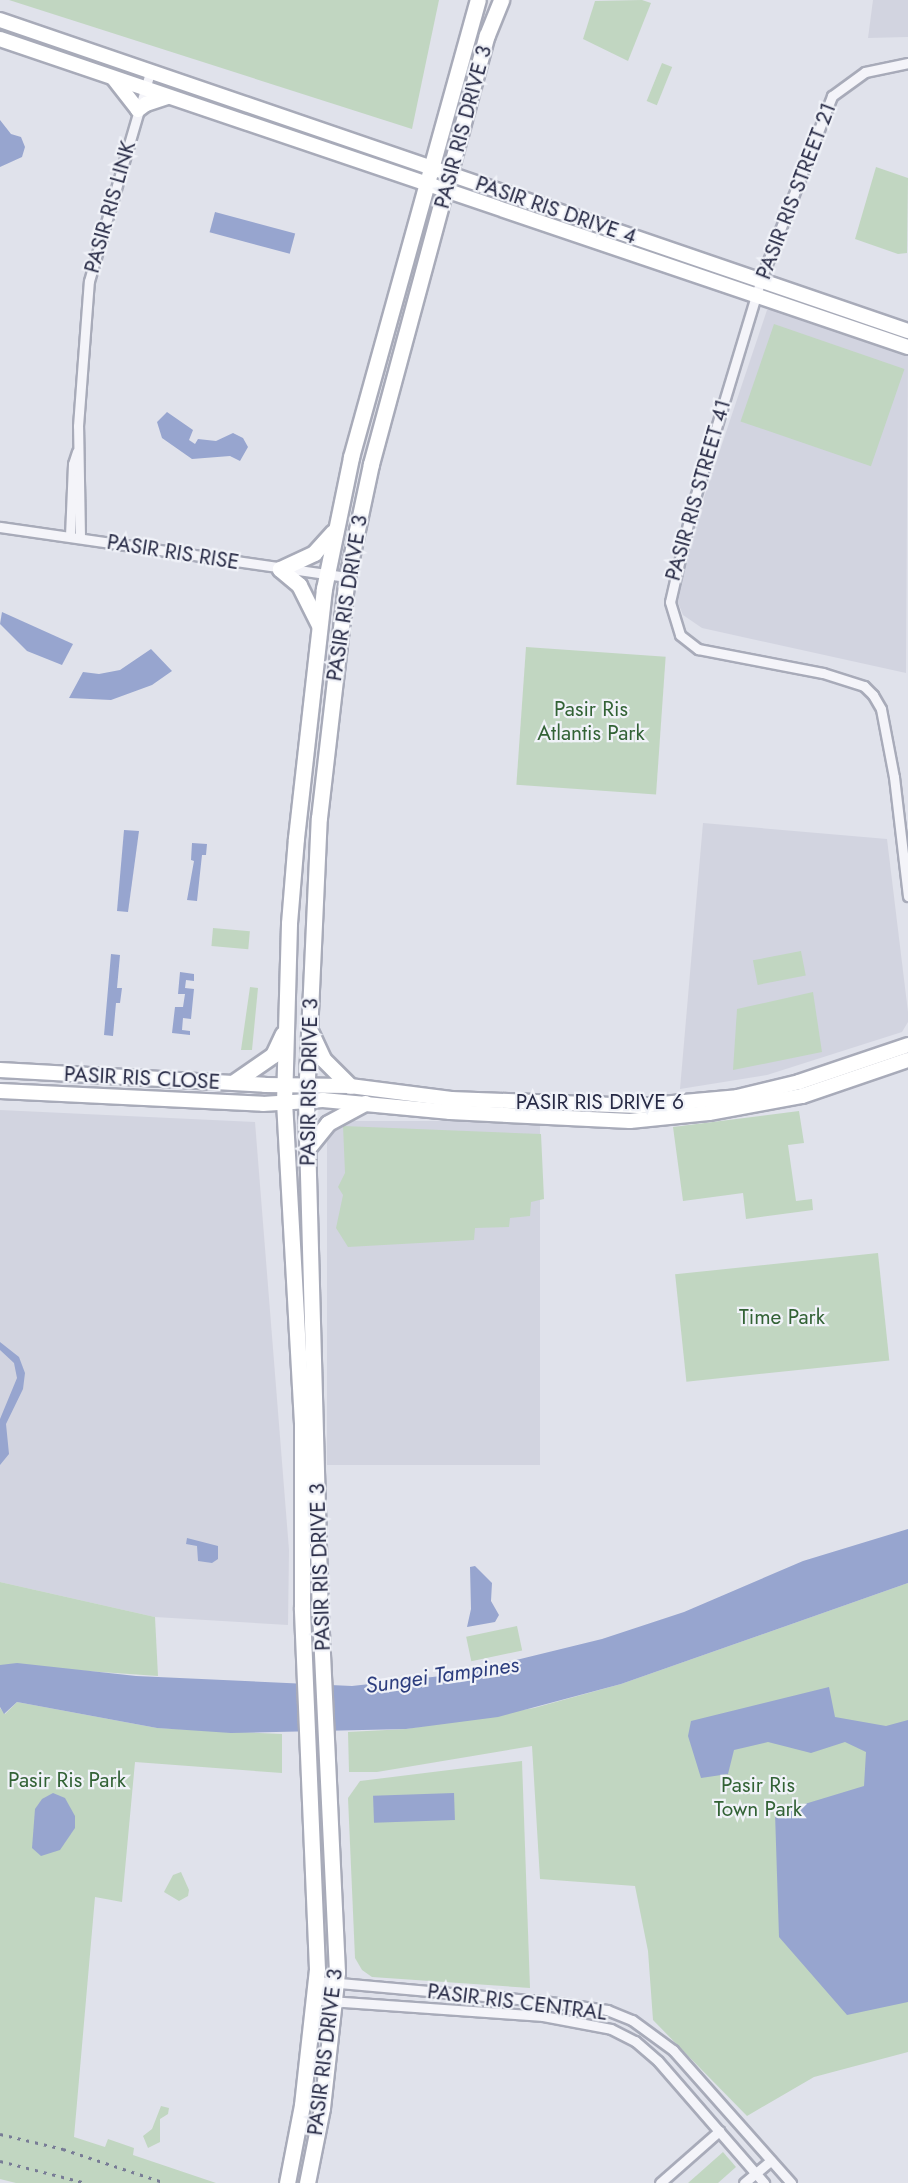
<!DOCTYPE html>
<style>
body{margin:0}
#map{position:relative;width:908px;height:2183px;overflow:hidden;background:#e0e2eb;font-family:Jost,sans-serif}
div>[style]{position:absolute}
.built>*{inset:0;background:#d2d4e0;transform-origin:0 0}
.green>*{inset:0;background:#c1d6c1;transform-origin:0 0}
.water>*{inset:0;background:#97a5cf;transform-origin:0 0}
.roads{filter:drop-shadow(2px 0 #a8abb9) drop-shadow(-2px 0 #a8abb9) drop-shadow(0 2px #a8abb9) drop-shadow(0 -2px #a8abb9)}
.street>*{height:9px;margin:-4.5px;padding:0 4.5px;transform-origin:4.5px;border-radius:4.5px;background:#f4f4f9}
.secondary>*{height:14px;margin:-7px;padding:0 7px;transform-origin:7px;border-radius:7px;background:#fff}
.primary>*{height:15px;margin:-7.5px;padding:0 7.5px;transform-origin:7.5px;border-radius:7.5px;background:#fff}
.rail>*{height:3px;margin-top:-1.5px;transform-origin:0;background:repeating-linear-gradient(90deg,#787c96 0 3px,transparent 0 9px)}
span{translate:-50% -50%;white-space:nowrap;text-align:center;line-height:1.15;-webkit-text-stroke:4.5px #f0f2f8;paint-order:stroke}
.street-label{font-size:21px;color:#272a45}
.park-label{font-size:21px;color:#326235}
.water-label{font-size:22px;color:#2c3d7e;font-style:italic}
</style>
<div id="map">
<div class="built">
<div style="clip-path:polygon(873px 0,908px 0,908px 37px,868px 38px)"></div>
<div style="clip-path:polygon(767px 310px,780px 310px,908px 353px,906px 673px,702px 628px,683px 615px,677px 600px,675px 584px)"></div>
<div style="clip-path:polygon(703px 823px,887px 839px,908px 1012px,908px 1022px,902px 1032px,767px 1075px,680px 1089px)"></div>
<div style="clip-path:polygon(0 1110px,255px 1122px,289px 1550px,288px 1625px,155px 1617px,0 1582px)"></div>
<div style="left:327px;top:1121px;width:213px;height:344px"></div>
</div>
<div class="green">
<div style="clip-path:polygon(9px 0,439px 0,412px 129px)"></div>
<div style="clip-path:polygon(642px 0,651px 3px,628px 61px,583px 39px,595px 1px)"></div>
<div style="left:662px;top:63px;width:11px;height:41px;rotate:22deg"></div>
<div style="clip-path:polygon(876px 167px,908px 178px,907px 253px,898px 254px,855px 239px)"></div>
<div style="left:774px;top:324px;width:138px;height:103px;rotate:19deg"></div>
<div style="left:526px;top:647px;width:140px;height:138px;rotate:4deg"></div>
<div style="left:213px;top:928px;width:37px;height:18px;rotate:5deg"></div>
<div style="left:801px;top:951px;width:25px;height:49px;rotate:79deg"></div>
<div style="clip-path:polygon(250px 987px,258px 988px,252px 1050px,241px 1050px)"></div>
<div style="clip-path:polygon(813px 992px,822px 1052px,733px 1070px,737px 1009px)"></div>
<div style="clip-path:polygon(799px 1111px,804px 1143px,788px 1145px,796px 1201px,812px 1199px,813px 1210px,746px 1219px,743px 1193px,683px 1201px,673px 1127px)"></div>
<div style="clip-path:polygon(343px 1126px,541px 1134px,544px 1199px,531px 1202px,530px 1216px,510px 1218px,509px 1227px,475px 1228px,474px 1240px,348px 1247px,336px 1228px,343px 1195px,338px 1187px,345px 1173px)"></div>
<div style="left:878px;top:1253px;width:108px;height:204px;rotate:84deg"></div>
<div style="clip-path:polygon(0 1582px,155px 1617px,158px 1676px,0 1665px)"></div>
<div style="clip-path:polygon(908px 1583px,908px 2052px,814px 2077px,747px 2116px,653px 2020px,648px 1951px,635px 1886px,540px 1879px,532px 1746px,377px 1772px,349px 1772px,348px 1732px,406px 1729px,534px 1708px,621px 1684px)"></div>
<div style="left:517px;top:1626px;width:25px;height:52px;rotate:78deg"></div>
<div style="clip-path:polygon(17px 1702px,157px 1728px,282px 1734px,282px 1773px,135px 1762px,122px 1902px,95px 1897px,74px 2137px,105px 2147px,108px 2139px,134px 2148px,133px 2155px,216px 2183px,16px 2183px,0 2179px,0 1708px,5px 1714px)"></div>
<div style="clip-path:polygon(522px 1761px,530px 1988px,372px 1977px,362px 1970px,355px 1958px,348px 1798px,360px 1781px)"></div>
<div style="clip-path:polygon(181px 1872px,189px 1890px,188px 1896px,179px 1901px,164px 1892px,173px 1875px)"></div>
<div style="clip-path:polygon(161px 2106px,169px 2108px,168px 2114px,160px 2119px,160px 2142px,148px 2148px,143px 2136px,152px 2129px)"></div>
<div style="clip-path:polygon(723px 2152px,736px 2167px,718px 2183px,688px 2183px)"></div>
</div>
<div class="water">
<div style="clip-path:polygon(0 120px,11px 134px,21px 137px,25px 147px,22px 157px,0 167px)"></div>
<div style="left:215px;top:212px;width:83px;height:21px;rotate:15deg"></div>
<div style="clip-path:polygon(167px 412px,193px 430px,189px 440px,195px 444px,198px 439px,216px 441px,233px 433px,243px 438px,248px 447px,240px 461px,230px 456px,192px 459px,162px 438px,157px 422px)"></div>
<div style="clip-path:polygon(2px 612px,73px 644px,62px 665px,27px 651px,0 624px)"></div>
<div style="clip-path:polygon(151px 649px,172px 671px,152px 685px,111px 700px,69px 698px,83px 672px,99px 674px,120px 670px)"></div>
<div style="clip-path:polygon(124px 830px,139px 831px,128px 912px,117px 911px)"></div>
<div style="clip-path:polygon(192px 843px,207px 844px,206px 855px,202px 855px,197px 901px,187px 900px,194px 861px,191px 860px)"></div>
<div style="clip-path:polygon(111px 954px,120px 955px,117px 988px,122px 988px,120px 1003px,116px 1003px,113px 1036px,104px 1035px)"></div>
<div style="clip-path:polygon(180px 972px,194px 974px,194px 981px,186px 980px,185px 988px,194px 989px,191px 1019px,183px 1018px,182px 1030px,190px 1031px,190px 1035px,172px 1033px,175px 1007px,183px 1007px,185px 994px,178px 994px)"></div>
<div style="clip-path:polygon(0 1342px,19px 1357px,25px 1373px,23px 1389px,6px 1424px,9px 1454px,0 1465px,0 1419px,17px 1378px,14px 1363px,0 1350px)"></div>
<div style="clip-path:polygon(908px 1529px,908px 1583px,621px 1684px,498px 1717px,406px 1729px,231px 1733px,157px 1728px,17px 1702px,4px 1714px,0 1707px,0 1665px,17px 1663px,136px 1676px,352px 1686px,459px 1674px,602px 1639px,684px 1612px,803px 1561px)"></div>
<div style="clip-path:polygon(187px 1538px,218px 1546px,218px 1559px,212px 1563px,198px 1561px,197px 1546px,186px 1544px)"></div>
<div style="clip-path:polygon(475px 1566px,492px 1583px,491px 1601px,499px 1615px,495px 1622px,467px 1627px,471px 1609px,470px 1567px)"></div>
<div style="clip-path:polygon(829px 1687px,835px 1717px,886px 1726px,908px 1720px,908px 2002px,847px 2015px,779px 1937px,775px 1813px,864px 1786px,866px 1752px,845px 1742px,811px 1753px,768px 1742px,734px 1750px,728px 1774px,701px 1778px,688px 1736px,691px 1721px)"></div>
<div style="clip-path:polygon(53px 1793px,65px 1798px,75px 1816px,75px 1828px,60px 1850px,41px 1856px,32px 1848px,35px 1809px,42px 1799px)"></div>
<div style="left:454px;top:1793px;width:27px;height:81px;rotate:88deg"></div>
</div>
<div class="roads">
<div class="street">
<div style="left:908px;top:63px;width:44px;rotate:168.2deg"></div>
<div style="left:865px;top:72px;width:41px;rotate:144deg"></div>
<div style="left:832px;top:96px;width:196px;rotate:111.2deg"></div>
<div style="left:761px;top:279px;width:242px;rotate:106.8deg"></div>
<div style="left:691px;top:511px;width:93px;rotate:103deg"></div>
<div style="left:670px;top:602px;width:34px;rotate:73deg"></div>
<div style="left:680px;top:635px;width:23px;rotate:38deg"></div>
<div style="left:698px;top:649px;width:127px;rotate:10.9deg"></div>
<div style="left:823px;top:673px;width:43px;rotate:17.6deg"></div>
<div style="left:864px;top:686px;width:13px;rotate:45deg"></div>
<div style="left:873px;top:695px;width:16px;rotate:60deg"></div>
<div style="left:881px;top:709px;width:69px;rotate:79.2deg"></div>
<div style="left:894px;top:777px;width:120px;rotate:83.3deg"></div>
<div style="left:0;top:527px;width:351px;rotate:8.2deg"></div>
<div style="left:70px;top:536px;width:72px;rotate:-87.6deg"></div>
<div style="left:73px;top:464px;width:13px;rotate:-72deg"></div>
<div style="left:80px;top:537px;width:111px;rotate:-91deg"></div>
<div style="left:78px;top:426px;width:145px;rotate:-85.7deg"></div>
<div style="left:89px;top:281px;width:218px;rotate:-73.7deg"></div>
<div style="left:317px;top:1981px;width:227px;rotate:5.1deg"></div>
<div style="left:543px;top:2001px;width:65px;rotate:8deg"></div>
<div style="left:607px;top:2010px;width:27px;rotate:22deg"></div>
<div style="left:632px;top:2020px;width:51px;rotate:36.2deg"></div>
<div style="left:673px;top:2050px;width:178px;rotate:48.4deg"></div>
<div style="left:315px;top:2000px;width:229px;rotate:4deg"></div>
<div style="left:543px;top:2016px;width:69px;rotate:10.8deg"></div>
<div style="left:611px;top:2029px;width:27px;rotate:27deg"></div>
<div style="left:635px;top:2041px;width:30px;rotate:41deg"></div>
<div style="left:658px;top:2061px;width:162px;rotate:49deg"></div>
<div style="left:660px;top:2183px;width:79px;rotate:-41.4deg"></div>
<div style="left:744px;top:2183px;width:35px;rotate:-40deg"></div>
</div>
<div class="secondary">
<div style="left:0;top:20px;width:960px;rotate:18.91deg"></div>
<div style="left:0;top:39px;width:959px;rotate:18.74deg"></div>
<div style="left:114px;top:79px;width:39px;rotate:52deg"></div>
<div style="left:138px;top:110px;width:10px;rotate:-37deg"></div>
<div style="left:146px;top:104px;width:23px;rotate:-18deg"></div>
<div style="left:0;top:1070px;width:265px;rotate:3.2deg"></div>
<div style="left:265px;top:1085px;width:85px;rotate:0.7deg"></div>
<div style="left:350px;top:1086px;width:102px;rotate:7.3deg"></div>
<div style="left:451px;top:1099px;width:188px;rotate:2.1deg"></div>
<div style="left:639px;top:1106px;width:98px;rotate:-5.2deg"></div>
<div style="left:737px;top:1097px;width:64px;rotate:-13.6deg"></div>
<div style="left:799px;top:1082px;width:115px;rotate:-18.7deg"></div>
<div style="left:0;top:1091px;width:263px;rotate:2.8deg"></div>
<div style="left:263px;top:1104px;width:60px;rotate:-3.8deg"></div>
<div style="left:323px;top:1100px;width:128px;rotate:5.4deg"></div>
<div style="left:450px;top:1112px;width:180px;rotate:2.9deg"></div>
<div style="left:630px;top:1121px;width:79px;rotate:-5.8deg"></div>
<div style="left:709px;top:1113px;width:95px;rotate:-10.4deg"></div>
<div style="left:802px;top:1096px;width:112px;rotate:-18.8deg"></div>
</div>
<div class="primary">
<div style="left:319px;top:625px;width:45px;rotate:-116.6deg"></div>
<div style="left:299px;top:585px;width:25px;rotate:-140deg"></div>
<div style="left:280px;top:569px;width:38px;rotate:-25deg"></div>
<div style="left:314px;top:553px;width:28px;rotate:-48deg"></div>
<div style="left:311px;top:1033px;width:29px;rotate:65deg"></div>
<div style="left:323px;top:1059px;width:38px;rotate:45deg"></div>
<div style="left:234px;top:1082px;width:47px;rotate:-34.7deg"></div>
<div style="left:273px;top:1055px;width:23px;rotate:-65deg"></div>
<div style="left:307px;top:1149px;width:33px;rotate:-51deg"></div>
<div style="left:328px;top:1123px;width:42px;rotate:-28.4deg"></div>
<div style="left:287px;top:2183px;width:79px;rotate:-79.1deg"></div>
<div style="left:302px;top:2105px;width:137px;rotate:-83.7deg"></div>
<div style="left:317px;top:1969px;width:362px;rotate:-92.4deg"></div>
<div style="left:302px;top:1607px;width:184px;rotate:-90deg"></div>
<div style="left:302px;top:1423px;width:321px;rotate:-93.2deg"></div>
<div style="left:284px;top:1103px;width:180px;rotate:-88.4deg"></div>
<div style="left:289px;top:923px;width:85px;rotate:-85.3deg"></div>
<div style="left:296px;top:838px;width:251px;rotate:-83.6deg"></div>
<div style="left:324px;top:589px;width:135px;rotate:-78.4deg"></div>
<div style="left:351px;top:457px;width:474px;rotate:-74.5deg"></div>
<div style="left:307px;top:2183px;width:76px;rotate:-78.7deg"></div>
<div style="left:322px;top:2108px;width:137px;rotate:-83.7deg"></div>
<div style="left:337px;top:1972px;width:354px;rotate:-92.7deg"></div>
<div style="left:320px;top:1618px;width:518px;rotate:-91.55deg"></div>
<div style="left:306px;top:1100px;width:282px;rotate:-87.4deg"></div>
<div style="left:319px;top:818px;width:243px;rotate:-83.4deg"></div>
<div style="left:347px;top:577px;width:116px;rotate:-78deg"></div>
<div style="left:371px;top:464px;width:444px;rotate:-74.9deg"></div>
<div style="left:487px;top:35px;width:38px;rotate:-68deg"></div>
</div>
</div>
<div class="rail">
<div style="left:0;top:2134px;width:65px;rotate:13.4deg"></div>
<div style="left:63px;top:2149px;width:108px;rotate:18.3deg"></div>
<div style="left:0;top:2161px;width:89px;rotate:14.3deg"></div>
</div>
<div class="street-label">
<span style="left:463px;top:127px;rotate:-75deg">PASIR RIS DRIVE 3</span>
<span style="left:796px;top:191px;rotate:-69deg">PASIR RIS STREET 21</span>
<span style="left:110px;top:207px;rotate:-74deg">PASIR RIS LINK</span>
<span style="left:556px;top:210px;rotate:19deg">PASIR RIS DRIVE 4</span>
<span style="left:698px;top:490px;rotate:-74deg">PASIR RIS STREET 41</span>
<span style="left:173px;top:552px;rotate:9deg">PASIR RIS RISE</span>
<span style="left:347px;top:598px;rotate:-81deg">PASIR RIS DRIVE 3</span>
<span style="left:142px;top:1078px;rotate:3deg">PASIR RIS CLOSE</span>
<span style="left:309px;top:1082px;rotate:-89deg">PASIR RIS DRIVE 3</span>
<span style="left:600px;top:1102px">PASIR RIS DRIVE 6</span>
<span style="left:320px;top:1567px;rotate:-92deg">PASIR RIS DRIVE 3</span>
<span style="left:517px;top:2002px;rotate:7deg">PASIR RIS CENTRAL</span>
<span style="left:325px;top:2052px;rotate:-83deg">PASIR RIS DRIVE 3</span>
</div>
<div class="park-label">
<span style="left:591px;top:721px">Pasir Ris<br>Atlantis Park</span>
<span style="left:782px;top:1317px">Time Park</span>
<span style="left:67px;top:1780px">Pasir Ris Park</span>
<span style="left:758px;top:1797px">Pasir Ris<br>Town Park</span>
</div>
<div class="water-label">
<span style="left:442px;top:1675px;rotate:-8deg">Sungei Tampines</span>
</div>
</div>
